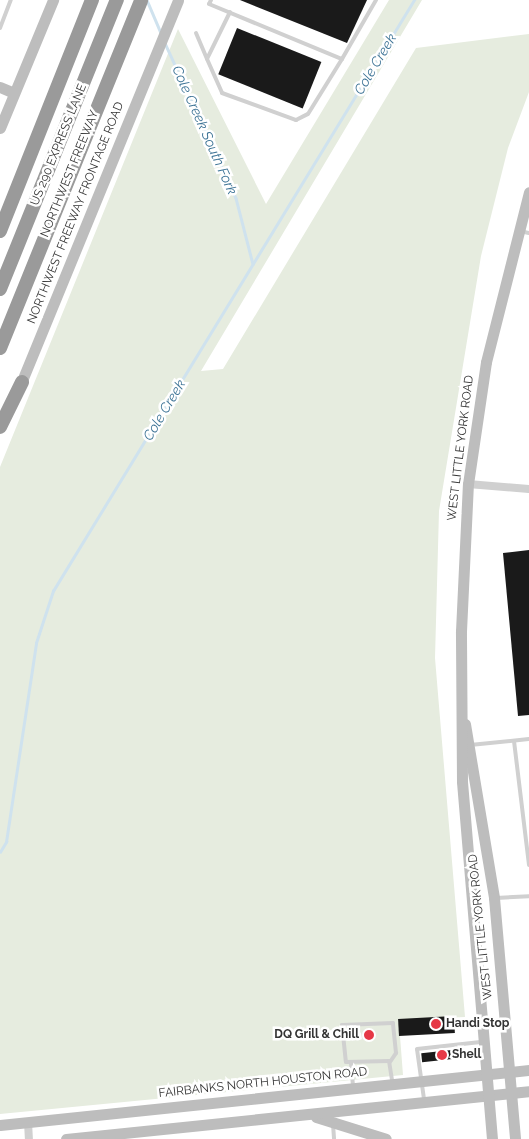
<!DOCTYPE html>
<style>
body{margin:0}
#map{position:relative;width:529px;height:1139px;overflow:hidden;background:#fff;font-family:Raleway,sans-serif}
div>[style]{position:absolute}
.green>*{inset:0;background:#e6ecdf}
.stream>*{height:2.5px;margin:-1.25px;padding:0 1.25px;transform-origin:1.25px;border-radius:1.25px;background:#cfe2ee}
.building>*{inset:0;background:#1a1a1a;transform-origin:0 0}
.lane>*{height:4px;margin:-2px;padding:0 2px;transform-origin:2px;border-radius:2px;background:#d0d0d0}
.street>*{height:8px;margin:-4px;padding:0 4px;transform-origin:4px;border-radius:4px;background:#d0d0d0}
.secondary>*{height:11px;margin:-5.5px;padding:0 5.5px;transform-origin:5.5px;border-radius:5.5px;background:#bdbdbd}
.highway>*{height:14px;margin:-7px;padding:0 7px;transform-origin:7px;border-radius:7px;background:#9a9a9a}
.dots>*{width:14px;height:14px;translate:-50% -50%;box-sizing:border-box;border:2px solid #fff;border-radius:50%}
span{translate:-50% -50%;white-space:nowrap;text-align:center;line-height:1.15;-webkit-text-stroke:5px #fff;paint-order:stroke}
.street-label{font-size:12px;color:#333}
.poi-label{font-size:12px;color:#333;font-weight:700}
.left{translate:0 -50%;text-align:left}
.right{translate:-100% -50%;text-align:right}
.water-label{font-size:14px;color:#3f7597;font-style:italic}
</style>
<div id="map">
<div class="green">
<div style="clip-path:polygon(389px 0,422px 0,201px 371px,223px 369px,416px 48px,529px 34px,529px 92px,508px 148px,481px 256px,439px 511px,435px 658px,465px 1017px,399px 1023px,403px 1075px,0 1114px,0 467px,178px 29px,266px 204px)"></div>
</div>
<div class="stream">
<div style="left:147px;top:0;width:36px;rotate:67deg"></div>
<div style="left:165px;top:43px;width:170px;rotate:65.4deg"></div>
<div style="left:236px;top:198px;width:68px;rotate:75.6deg"></div>
<div style="left:0;top:852px;width:12px;rotate:-59deg"></div>
<div style="left:6px;top:842px;width:201px;rotate:-81.4deg"></div>
<div style="left:36px;top:643px;width:55px;rotate:-71.9deg"></div>
<div style="left:53px;top:591px;width:693px;rotate:-58.58deg"></div>
</div>
<div class="building">
<div style="clip-path:polygon(240px 0,367px 0,347px 43px)"></div>
<div style="left:237px;top:28px;width:91px;height:50px;rotate:22deg"></div>
<div style="clip-path:polygon(529px 550px,529px 715px,518px 716px,503px 553px)"></div>
<div style="left:454px;top:1016px;width:17px;height:56px;rotate:87deg"></div>
<div style="left:461px;top:1049px;width:9px;height:40px;rotate:84deg"></div>
</div>
<div class="lane">
<div style="left:211px;top:0;width:4px;rotate:117deg"></div>
<div style="left:209px;top:4px;width:144px;rotate:22.5deg"></div>
<div style="left:342px;top:59px;width:68px;rotate:-60deg"></div>
<div style="left:230px;top:12px;width:52px;rotate:116.1deg"></div>
<div style="left:207px;top:59px;width:37px;rotate:66deg"></div>
<div style="left:222px;top:93px;width:79px;rotate:20deg"></div>
<div style="left:296px;top:120px;width:13px;rotate:-27deg"></div>
<div style="left:308px;top:114px;width:65px;rotate:-58.3deg"></div>
<div style="left:0;top:28px;width:30px;rotate:-69deg"></div>
<div style="left:196px;top:33px;width:28px;rotate:67deg"></div>
<div style="left:520px;top:231px;width:9px;rotate:13deg"></div>
<div style="left:514px;top:741px;width:125px;rotate:83.1deg"></div>
<div style="left:470px;top:745px;width:59px;rotate:-5.8deg"></div>
<div style="left:496px;top:898px;width:33px;rotate:-3deg"></div>
<div style="left:390px;top:1062px;width:11px;rotate:-56deg"></div>
<div style="left:396px;top:1053px;width:30px;rotate:-96deg"></div>
<div style="left:393px;top:1023px;width:51px;rotate:177.8deg"></div>
<div style="left:342px;top:1025px;width:37px;rotate:84deg"></div>
<div style="left:346px;top:1062px;width:43px;rotate:-1.3deg"></div>
<div style="left:389px;top:1061px;width:20px;rotate:81deg"></div>
<div style="left:351px;top:1063px;width:25px;rotate:85deg"></div>
<div style="left:424px;top:1099px;width:50px;rotate:-98deg"></div>
<div style="left:417px;top:1049px;width:64px;rotate:-6.2deg"></div>
<div style="left:333px;top:1124px;width:15px;rotate:86deg"></div>
</div>
<div class="street">
<div style="left:468px;top:484px;width:61px;rotate:4.7deg"></div>
<div style="left:28px;top:1122px;width:17px;rotate:87deg"></div>
</div>
<div class="secondary">
<div style="left:0;top:87px;width:15px;rotate:23deg"></div>
<div style="left:0;top:128px;width:139px;rotate:-67.5deg"></div>
<div style="left:19px;top:388px;width:419px;rotate:-67.7deg"></div>
<div style="left:465px;top:724px;width:176px;rotate:80.5deg"></div>
<div style="left:494px;top:898px;width:242px;rotate:85deg"></div>
<div style="left:316px;top:1117px;width:73px;rotate:17.4deg"></div>
<div style="left:0;top:1125px;width:532px;rotate:-5.94deg"></div>
<div style="left:66px;top:1139px;width:465px;rotate:-5.9deg"></div>
<div style="left:492px;top:1139px;width:359px;rotate:-94.8deg"></div>
<div style="left:462px;top:781px;width:150px;rotate:-90.4deg"></div>
<div style="left:461px;top:631px;width:147px;rotate:-87.3deg"></div>
<div style="left:468px;top:484px;width:123px;rotate:-81.6deg"></div>
<div style="left:486px;top:362px;width:175px;rotate:-75.8deg"></div>
</div>
<div class="highway">
<div style="left:0;top:231px;width:249px;rotate:-68.3deg"></div>
<div style="left:0;top:289px;width:312px;rotate:-68deg"></div>
<div style="left:0;top:348px;width:375px;rotate:-67.9deg"></div>
<div style="left:0;top:427px;width:50px;rotate:-63.9deg"></div>
</div>
<div class="dots">
<div style="left:436px;top:1024px;background:#e63946"></div>
<div style="left:369px;top:1035px;background:#e63946"></div>
<div style="left:442px;top:1055px;background:#e63946"></div>
</div>
<div class="street-label">
<span style="left:59px;top:145px;rotate:-68deg">US 290 EXPRESS LANE</span>
<span style="left:70px;top:174px;rotate:-68deg">NORTHWEST FREEWAY</span>
<span style="left:76px;top:213px;rotate:-68deg">NORTHWEST FREEWAY FRONTAGE ROAD</span>
<span style="left:461px;top:448px;rotate:-83deg">WEST LITTLE YORK ROAD</span>
<span style="left:481px;top:927px;rotate:-96deg">WEST LITTLE YORK ROAD</span>
<span style="left:263px;top:1083px;rotate:-6deg">FAIRBANKS NORTH HOUSTON ROAD</span>
</div>
<div class="poi-label">
<span class="left" style="left:446px;top:1024px">Handi Stop</span>
<span class="right" style="left:359px;top:1035px">DQ Grill &amp; Chill</span>
<span class="left" style="left:452px;top:1055px">Shell</span>
</div>
<div class="water-label">
<span style="left:375px;top:64px;rotate:-59deg">Cole Creek</span>
<span style="left:205px;top:130px;rotate:66deg">Cole Creek South Fork</span>
<span style="left:164px;top:410px;rotate:-59deg">Cole Creek</span>
</div>
</div>
